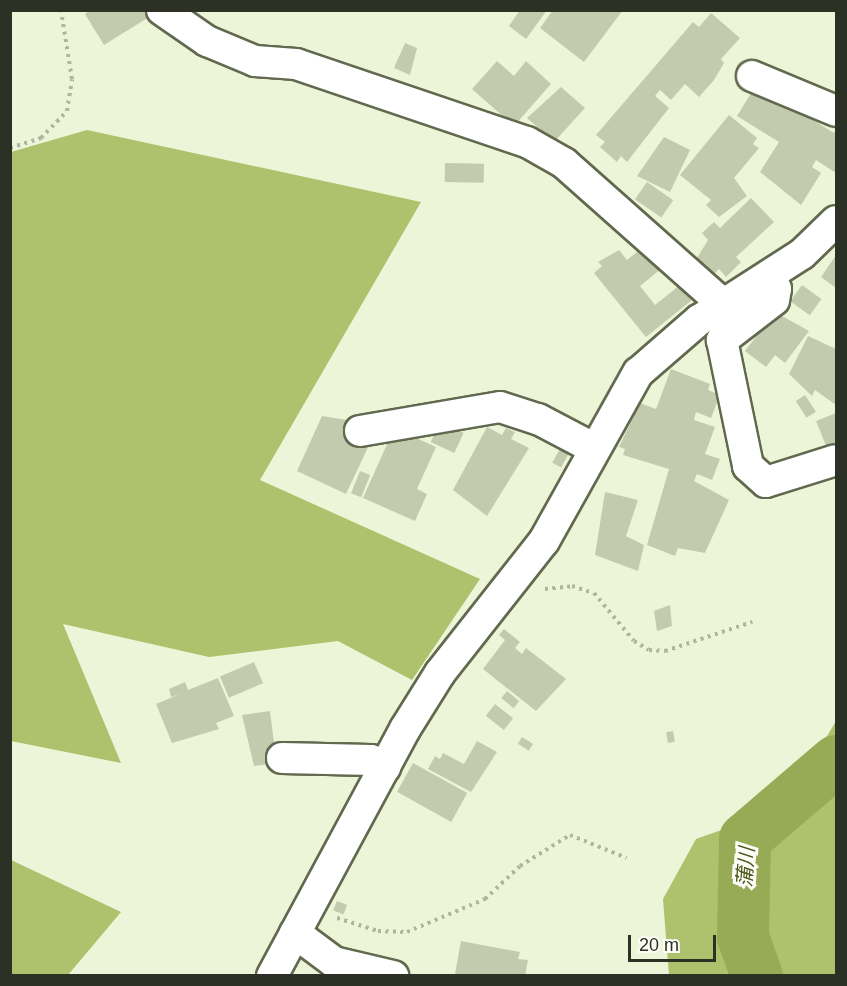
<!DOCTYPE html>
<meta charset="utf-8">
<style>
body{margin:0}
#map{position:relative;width:847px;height:986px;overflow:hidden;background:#ecf5d7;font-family:Arial,"Noto Sans JP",sans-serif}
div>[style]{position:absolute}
.forest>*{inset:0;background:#aec16c}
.river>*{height:52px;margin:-26px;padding:0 26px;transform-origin:26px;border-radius:26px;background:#97aa55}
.building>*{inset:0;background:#c3cbae;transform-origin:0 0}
.path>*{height:4px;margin-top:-2px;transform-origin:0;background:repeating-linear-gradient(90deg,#afb69e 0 3px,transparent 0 7.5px)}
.roads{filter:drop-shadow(2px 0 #62694f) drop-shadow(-2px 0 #62694f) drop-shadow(0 2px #62694f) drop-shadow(0 -2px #62694f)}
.minor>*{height:30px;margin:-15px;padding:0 15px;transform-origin:15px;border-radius:15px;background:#fff}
span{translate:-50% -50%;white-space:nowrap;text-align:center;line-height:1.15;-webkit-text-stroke:6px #fdfef8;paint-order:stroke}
.water-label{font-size:20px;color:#4b571a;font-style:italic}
.frame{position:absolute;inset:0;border:12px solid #2d3024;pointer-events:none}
.scale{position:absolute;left:628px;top:935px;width:88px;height:27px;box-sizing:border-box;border:3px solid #2d3024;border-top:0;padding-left:8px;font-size:18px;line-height:21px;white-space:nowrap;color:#2d3024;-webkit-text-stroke:4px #fdfef8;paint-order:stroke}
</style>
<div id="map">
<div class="forest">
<div style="clip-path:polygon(87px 130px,421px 202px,260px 480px,480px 579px,412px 680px,338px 641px,209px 657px,63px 624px,121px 763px,11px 741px,11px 152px)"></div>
<div style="clip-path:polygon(836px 721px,836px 975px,669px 975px,663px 899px,696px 839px,784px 808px)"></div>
<div style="clip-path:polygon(11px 860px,121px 912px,68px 975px,11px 975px)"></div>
</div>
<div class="river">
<div style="left:757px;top:976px;width:41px;rotate:-109.7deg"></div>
<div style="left:743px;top:937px;width:98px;rotate:-88.8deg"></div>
<div style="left:745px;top:839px;width:120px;rotate:-40.6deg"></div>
</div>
<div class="building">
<div style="clip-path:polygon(90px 10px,144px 10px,149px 17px,104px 45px,85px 14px)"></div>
<div style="clip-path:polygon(520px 10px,547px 10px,526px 39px,509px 26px)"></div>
<div style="clip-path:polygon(553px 10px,623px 10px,584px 62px,540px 28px)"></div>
<div style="clip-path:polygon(711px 13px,740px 38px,721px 59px,724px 63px,714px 80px,699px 97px,685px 84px,671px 100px,660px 90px,655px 96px,669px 108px,627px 162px,621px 156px,617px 162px,600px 147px,605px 142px,596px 135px,693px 22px,699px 27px)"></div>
<div style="clip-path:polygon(405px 43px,417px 48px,410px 75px,394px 68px)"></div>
<div style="clip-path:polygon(497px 61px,514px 76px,526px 61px,551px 84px,514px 126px,472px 89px)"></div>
<div style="clip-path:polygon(756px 85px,834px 133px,836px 129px,836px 173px,816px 160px,812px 167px,821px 173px,801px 205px,760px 172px,779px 142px,737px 116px)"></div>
<div style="clip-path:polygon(561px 87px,585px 108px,554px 142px,527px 118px)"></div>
<div style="clip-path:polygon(729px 115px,757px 138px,753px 144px,759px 148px,734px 178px,747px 196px,719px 217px,706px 205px,711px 200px,680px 175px)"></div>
<div style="clip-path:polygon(664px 137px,690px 150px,670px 192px,637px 176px)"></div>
<div style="left:445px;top:163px;width:39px;height:19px;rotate:1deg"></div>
<div style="left:647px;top:182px;width:32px;height:21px;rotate:35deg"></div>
<div style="clip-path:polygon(751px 198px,774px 222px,736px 257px,741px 262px,726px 277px,719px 269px,713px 275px,697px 258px,708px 240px,702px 233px,714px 222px,720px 228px)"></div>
<div style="clip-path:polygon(619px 250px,627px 260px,637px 252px,662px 268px,640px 286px,655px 305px,685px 281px,697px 296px,646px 337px,594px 273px,602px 266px,598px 262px)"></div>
<div style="clip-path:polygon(836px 255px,836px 288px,821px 277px)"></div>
<div style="left:802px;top:285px;width:24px;height:20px;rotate:36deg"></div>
<div style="clip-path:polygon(775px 312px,809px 331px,785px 363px,775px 355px,766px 367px,745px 351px)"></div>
<div style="clip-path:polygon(808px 336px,836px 349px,836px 405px,815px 390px,812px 396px,789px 374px)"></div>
<div style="clip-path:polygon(671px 369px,710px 384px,708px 390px,720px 395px,711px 418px,696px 412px,694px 420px,715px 427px,705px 454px,720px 459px,712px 480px,697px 474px,694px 481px,729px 500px,705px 553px,678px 548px,675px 556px,647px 545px,669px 469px,623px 455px,625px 449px,619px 447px,640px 403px,656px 409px)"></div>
<div style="left:805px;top:395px;width:20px;height:11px;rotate:57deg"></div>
<div style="clip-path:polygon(836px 413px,836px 450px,829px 453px,816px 421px)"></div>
<div style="clip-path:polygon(322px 416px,347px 420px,343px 428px,371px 441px,346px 494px,297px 471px)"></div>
<div style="left:440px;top:422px;width:26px;height:22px;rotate:25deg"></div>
<div style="clip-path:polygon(487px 427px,502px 435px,506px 428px,515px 432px,511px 439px,529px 448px,487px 516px,453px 490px)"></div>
<div style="clip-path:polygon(403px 432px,436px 447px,417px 489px,427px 494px,415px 521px,363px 498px,392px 433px)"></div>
<div style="left:561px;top:447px;width:10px;height:18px;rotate:29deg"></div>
<div style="left:360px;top:471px;width:11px;height:24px;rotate:22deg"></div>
<div style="clip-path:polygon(605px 492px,638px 500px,626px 536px,644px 545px,638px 571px,595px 555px)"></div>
<div style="clip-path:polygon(670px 605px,672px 626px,657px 631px,654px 611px)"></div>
<div style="clip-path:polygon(504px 629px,520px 642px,515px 648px,522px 654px,526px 648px,566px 679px,536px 711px,483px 669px,505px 640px,499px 635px)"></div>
<div style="left:254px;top:662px;width:23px;height:37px;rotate:67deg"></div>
<div style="clip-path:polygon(218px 678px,234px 716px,216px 723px,219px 729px,172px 743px,156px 704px,180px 694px,171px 697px,169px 689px,185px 682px,188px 690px)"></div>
<div style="left:507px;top:691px;width:16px;height:9px;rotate:40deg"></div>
<div style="left:495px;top:704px;width:23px;height:15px;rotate:38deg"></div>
<div style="clip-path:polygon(270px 711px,275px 751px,269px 752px,270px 764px,254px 766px,242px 715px)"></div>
<div style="left:673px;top:731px;width:11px;height:7px;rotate:80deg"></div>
<div style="left:522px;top:737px;width:13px;height:8px;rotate:32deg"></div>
<div style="clip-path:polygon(477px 741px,497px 752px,471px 792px,428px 769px,435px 756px,440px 759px,443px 753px,464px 764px)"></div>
<div style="left:413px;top:763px;width:62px;height:33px;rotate:29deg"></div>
<div style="left:337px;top:901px;width:11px;height:10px;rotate:22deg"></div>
<div style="clip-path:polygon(461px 941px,520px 952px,518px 959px,528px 960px,525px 976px,455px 974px)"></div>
</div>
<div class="path">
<div style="left:10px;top:148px;width:33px;rotate:-18deg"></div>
<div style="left:41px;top:138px;width:37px;rotate:-46deg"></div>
<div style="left:67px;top:111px;width:32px;rotate:-81deg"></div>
<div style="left:72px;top:79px;width:70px;rotate:-99.1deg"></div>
<div style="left:545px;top:589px;width:27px;rotate:-6deg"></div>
<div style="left:572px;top:586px;width:23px;rotate:18deg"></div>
<div style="left:594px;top:593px;width:62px;rotate:50.2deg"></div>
<div style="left:634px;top:641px;width:17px;rotate:31deg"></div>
<div style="left:649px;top:650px;width:16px;rotate:4deg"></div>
<div style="left:665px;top:651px;width:92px;rotate:-18.4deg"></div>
<div style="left:337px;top:918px;width:43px;rotate:17.6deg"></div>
<div style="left:378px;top:931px;width:29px;rotate:2deg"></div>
<div style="left:407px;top:932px;width:85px;rotate:-22.9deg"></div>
<div style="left:485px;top:899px;width:48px;rotate:-43.3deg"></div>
<div style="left:520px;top:866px;width:59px;rotate:-31.8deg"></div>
<div style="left:570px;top:835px;width:61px;rotate:22deg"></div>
</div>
<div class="roads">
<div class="minor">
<div style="left:162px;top:10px;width:55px;rotate:34.6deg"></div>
<div style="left:207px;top:41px;width:52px;rotate:22.6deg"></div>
<div style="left:255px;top:61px;width:41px;rotate:4.2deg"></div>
<div style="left:296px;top:64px;width:244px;rotate:18.7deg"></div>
<div style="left:527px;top:142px;width:43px;rotate:29.6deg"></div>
<div style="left:564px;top:163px;width:214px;rotate:41.6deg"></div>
<div style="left:752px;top:76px;width:91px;rotate:22.6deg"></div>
<div style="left:770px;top:276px;width:14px;rotate:65deg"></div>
<div style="left:776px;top:289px;width:11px;rotate:100deg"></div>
<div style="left:774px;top:300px;width:66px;rotate:142.4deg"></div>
<div style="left:722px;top:340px;width:129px;rotate:78.3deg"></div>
<div style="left:748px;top:466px;width:24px;rotate:42deg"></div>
<div style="left:766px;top:482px;width:73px;rotate:-17.4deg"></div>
<div style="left:360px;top:431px;width:142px;rotate:-9.7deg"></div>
<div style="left:500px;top:407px;width:40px;rotate:18deg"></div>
<div style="left:538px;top:419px;width:64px;rotate:27.8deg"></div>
<div style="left:282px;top:758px;width:89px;rotate:1.3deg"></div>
<div style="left:371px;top:760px;width:16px;rotate:27deg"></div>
<div style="left:295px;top:933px;width:49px;rotate:36.6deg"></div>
<div style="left:334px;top:962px;width:61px;rotate:13.3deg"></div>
<div style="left:272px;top:976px;width:281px;rotate:-61.7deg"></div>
<div style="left:405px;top:729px;width:66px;rotate:-58deg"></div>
<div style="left:440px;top:673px;width:168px;rotate:-51.8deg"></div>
<div style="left:544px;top:541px;width:193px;rotate:-60.8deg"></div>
<div style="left:638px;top:373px;width:81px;rotate:-41deg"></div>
<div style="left:699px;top:320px;width:122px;rotate:-32.7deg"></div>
<div style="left:802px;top:254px;width:47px;rotate:-44.1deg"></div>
</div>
</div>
<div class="water-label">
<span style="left:746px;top:867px;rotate:-86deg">蒲川</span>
</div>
<div class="frame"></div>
<div class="scale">20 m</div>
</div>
